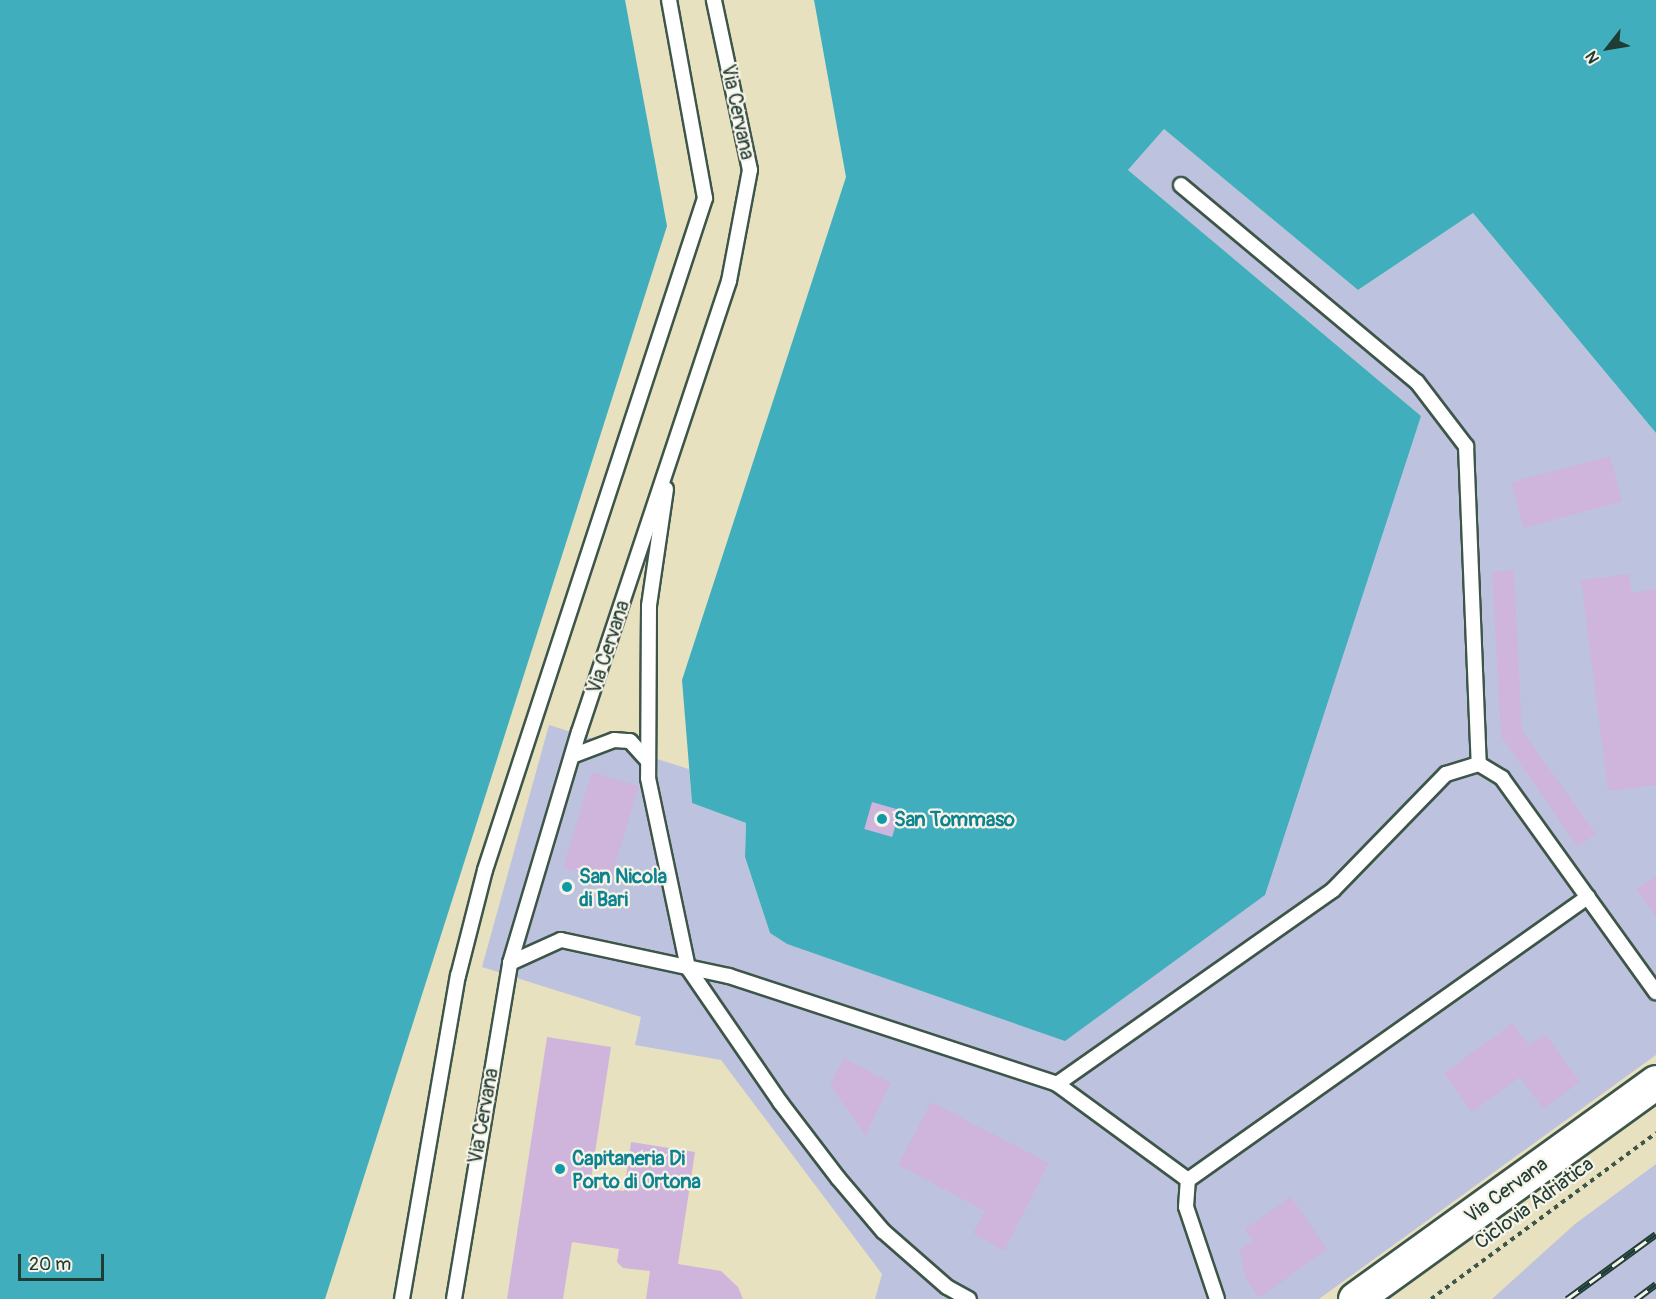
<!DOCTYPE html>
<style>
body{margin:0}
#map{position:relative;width:1656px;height:1299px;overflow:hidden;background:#e8e1bf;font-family:Pangolin,sans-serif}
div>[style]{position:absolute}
.industrial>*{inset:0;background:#bdc3de}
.water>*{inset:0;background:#40aebd}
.building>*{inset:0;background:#cfb4dc;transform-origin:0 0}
.path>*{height:4px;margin-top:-2px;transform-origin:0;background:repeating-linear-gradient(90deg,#3d5649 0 4.5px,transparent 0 9px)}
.roads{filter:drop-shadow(2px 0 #3d5649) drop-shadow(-2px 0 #3d5649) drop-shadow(0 2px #3d5649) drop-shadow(0 -2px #3d5649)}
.lane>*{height:14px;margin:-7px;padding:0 7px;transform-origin:7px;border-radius:7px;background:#fff}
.secondary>*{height:33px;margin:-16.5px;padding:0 16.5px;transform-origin:16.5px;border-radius:16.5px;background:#fff}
.rail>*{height:7px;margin-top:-3.5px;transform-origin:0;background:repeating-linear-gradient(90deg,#f7f3e8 0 14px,#1f3d34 0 28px);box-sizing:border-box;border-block:2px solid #1f3d34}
.dots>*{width:16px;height:16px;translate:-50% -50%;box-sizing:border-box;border:3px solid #f7f3e8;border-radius:50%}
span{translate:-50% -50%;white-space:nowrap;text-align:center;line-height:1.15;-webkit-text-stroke:4.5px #f7f3e8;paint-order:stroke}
.street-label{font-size:20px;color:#1f3d34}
.culture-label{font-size:20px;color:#0d838f;font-weight:700}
.left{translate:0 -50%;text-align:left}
.north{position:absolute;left:1578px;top:18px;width:60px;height:60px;-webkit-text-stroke:4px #f7f3e8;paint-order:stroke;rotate:239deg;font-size:16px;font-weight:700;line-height:24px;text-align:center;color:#1f3d34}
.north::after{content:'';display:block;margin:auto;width:21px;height:27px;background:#1f3d34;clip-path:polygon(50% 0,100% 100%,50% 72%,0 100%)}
.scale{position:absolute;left:18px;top:1254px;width:86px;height:27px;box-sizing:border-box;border:3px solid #1f3d34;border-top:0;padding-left:8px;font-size:18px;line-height:21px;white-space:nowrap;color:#1f3d34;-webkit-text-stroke:4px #f7f3e8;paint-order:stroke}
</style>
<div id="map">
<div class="industrial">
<div style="clip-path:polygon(1164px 129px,1358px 290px,1473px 213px,1656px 433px,1656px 1055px,1319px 1299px,875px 1299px,882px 1274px,721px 1060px,635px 1045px,641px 1017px,482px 967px,549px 725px,689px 769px,692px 803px,746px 823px,745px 857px,770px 933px,787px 944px,1065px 1040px,1421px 416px,1128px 170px)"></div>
<div style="clip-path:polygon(1656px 1164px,1656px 1299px,1492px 1299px,1575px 1224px)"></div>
</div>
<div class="water">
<div style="clip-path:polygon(0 0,625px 0,667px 226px,325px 1299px,0 1299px)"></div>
<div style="clip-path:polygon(814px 0,1656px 0,1656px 433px,1473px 213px,1358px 290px,1164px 129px,1128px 170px,1421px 416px,1265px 895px,1065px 1041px,787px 944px,770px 933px,745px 857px,746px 823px,692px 803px,682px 680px,846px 177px)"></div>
</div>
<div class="building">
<div style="left:1610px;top:456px;width:47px;height:102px;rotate:75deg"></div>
<div style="clip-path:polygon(1514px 570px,1522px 731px,1596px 834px,1578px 847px,1501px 736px,1492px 572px)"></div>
<div style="clip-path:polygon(1629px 574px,1632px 593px,1656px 589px,1656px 785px,1608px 791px,1581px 580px)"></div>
<div style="left:592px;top:772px;width:49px;height:100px;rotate:17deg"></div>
<div style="left:872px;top:802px;width:29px;height:28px;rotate:16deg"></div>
<div style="clip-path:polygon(1656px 876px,1656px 917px,1636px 889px)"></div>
<div style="clip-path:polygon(1513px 1023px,1529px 1045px,1545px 1034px,1580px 1082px,1543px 1109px,1520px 1077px,1472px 1112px,1444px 1073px)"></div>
<div style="clip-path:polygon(547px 1037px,611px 1047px,590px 1186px,624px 1191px,631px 1142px,695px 1152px,678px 1264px,721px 1271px,738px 1287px,743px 1299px,646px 1299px,650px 1271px,623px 1268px,617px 1262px,619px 1249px,572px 1242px,563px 1299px,507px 1299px)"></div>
<div style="clip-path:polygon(844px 1058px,891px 1083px,865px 1136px,830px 1085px)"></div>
<div style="clip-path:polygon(931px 1102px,1049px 1163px,1004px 1251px,973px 1233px,985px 1211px,898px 1165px)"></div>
<div style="clip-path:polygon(1291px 1197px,1327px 1249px,1259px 1298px,1245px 1277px,1240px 1249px,1253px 1240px,1245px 1229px)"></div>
</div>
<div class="path">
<div style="left:1431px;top:1299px;width:280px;rotate:-36.4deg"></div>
</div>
<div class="roads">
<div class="lane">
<div style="left:1181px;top:185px;width:307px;rotate:39.9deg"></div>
<div style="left:1417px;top:382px;width:81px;rotate:52.6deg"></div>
<div style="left:1466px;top:446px;width:318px;rotate:87.7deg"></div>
<div style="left:666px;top:489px;width:118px;rotate:98.3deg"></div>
<div style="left:649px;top:606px;width:172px;rotate:90.3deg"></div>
<div style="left:648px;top:778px;width:194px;rotate:78.1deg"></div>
<div style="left:688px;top:968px;width:163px;rotate:55.5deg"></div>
<div style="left:780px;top:1102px;width:96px;rotate:52.7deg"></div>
<div style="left:838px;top:1178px;width:70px;rotate:49.7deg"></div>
<div style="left:883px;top:1231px;width:85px;rotate:41.2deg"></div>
<div style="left:947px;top:1287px;width:25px;rotate:29deg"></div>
<div style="left:572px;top:756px;width:45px;rotate:-20.9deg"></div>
<div style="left:614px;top:740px;width:16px;rotate:4deg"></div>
<div style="left:630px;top:741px;width:27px;rotate:48deg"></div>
<div style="left:510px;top:963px;width:56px;rotate:-24.3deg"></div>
<div style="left:561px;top:940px;width:172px;rotate:12.1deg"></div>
<div style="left:729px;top:976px;width:345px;rotate:18.2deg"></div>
<div style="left:1057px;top:1084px;width:337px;rotate:-35.1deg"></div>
<div style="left:1333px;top:890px;width:162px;rotate:-45.8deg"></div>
<div style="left:1446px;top:774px;width:34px;rotate:-17deg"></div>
<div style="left:1479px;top:764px;width:27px;rotate:31deg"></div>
<div style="left:1502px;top:778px;width:264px;rotate:54.3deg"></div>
<div style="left:1057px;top:1084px;width:162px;rotate:36.2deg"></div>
<div style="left:402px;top:1299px;width:328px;rotate:-80.2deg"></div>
<div style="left:458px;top:976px;width:109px;rotate:-75.7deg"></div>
<div style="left:485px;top:870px;width:707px;rotate:-71.87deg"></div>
<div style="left:705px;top:198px;width:201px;rotate:-100.3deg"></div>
<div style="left:454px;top:1299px;width:341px;rotate:-80.5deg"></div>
<div style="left:510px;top:963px;width:241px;rotate:-73.4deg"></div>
<div style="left:579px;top:732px;width:475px;rotate:-71.6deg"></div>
<div style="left:729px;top:281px;width:113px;rotate:-79.3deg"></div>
<div style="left:750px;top:170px;width:174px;rotate:-102deg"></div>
<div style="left:1217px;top:1299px;width:97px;rotate:-108.6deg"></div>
<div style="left:1186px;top:1207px;width:27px;rotate:-86deg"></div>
<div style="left:1188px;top:1180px;width:490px;rotate:-35.3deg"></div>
</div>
<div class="secondary">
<div style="left:1355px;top:1299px;width:371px;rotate:-35.8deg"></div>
</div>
</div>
<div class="rail">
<div style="left:1567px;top:1299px;width:110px;rotate:-36.1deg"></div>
<div style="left:1636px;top:1299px;width:25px;rotate:-37deg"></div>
</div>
<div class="dots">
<div style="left:882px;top:819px;background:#0f9aa8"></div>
<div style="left:567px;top:887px;background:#0f9aa8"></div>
<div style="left:560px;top:1169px;background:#0f9aa8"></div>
</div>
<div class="street-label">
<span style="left:738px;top:112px;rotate:78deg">Via Cervana</span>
<span style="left:608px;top:647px;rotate:-72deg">Via Cervana</span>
<span style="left:483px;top:1116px;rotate:-80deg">Via Cervana</span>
<span style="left:1506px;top:1190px;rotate:-36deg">Via Cervana</span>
<span style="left:1534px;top:1203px;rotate:-36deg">Ciclovia Adriatica</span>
</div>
<div class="culture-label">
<span class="left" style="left:894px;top:819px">San Tommaso</span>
<span class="left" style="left:579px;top:888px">San Nicola<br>di Bari</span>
<span class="left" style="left:572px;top:1170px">Capitaneria Di<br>Porto di Ortona</span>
</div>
<div class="north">N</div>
<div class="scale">20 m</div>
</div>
